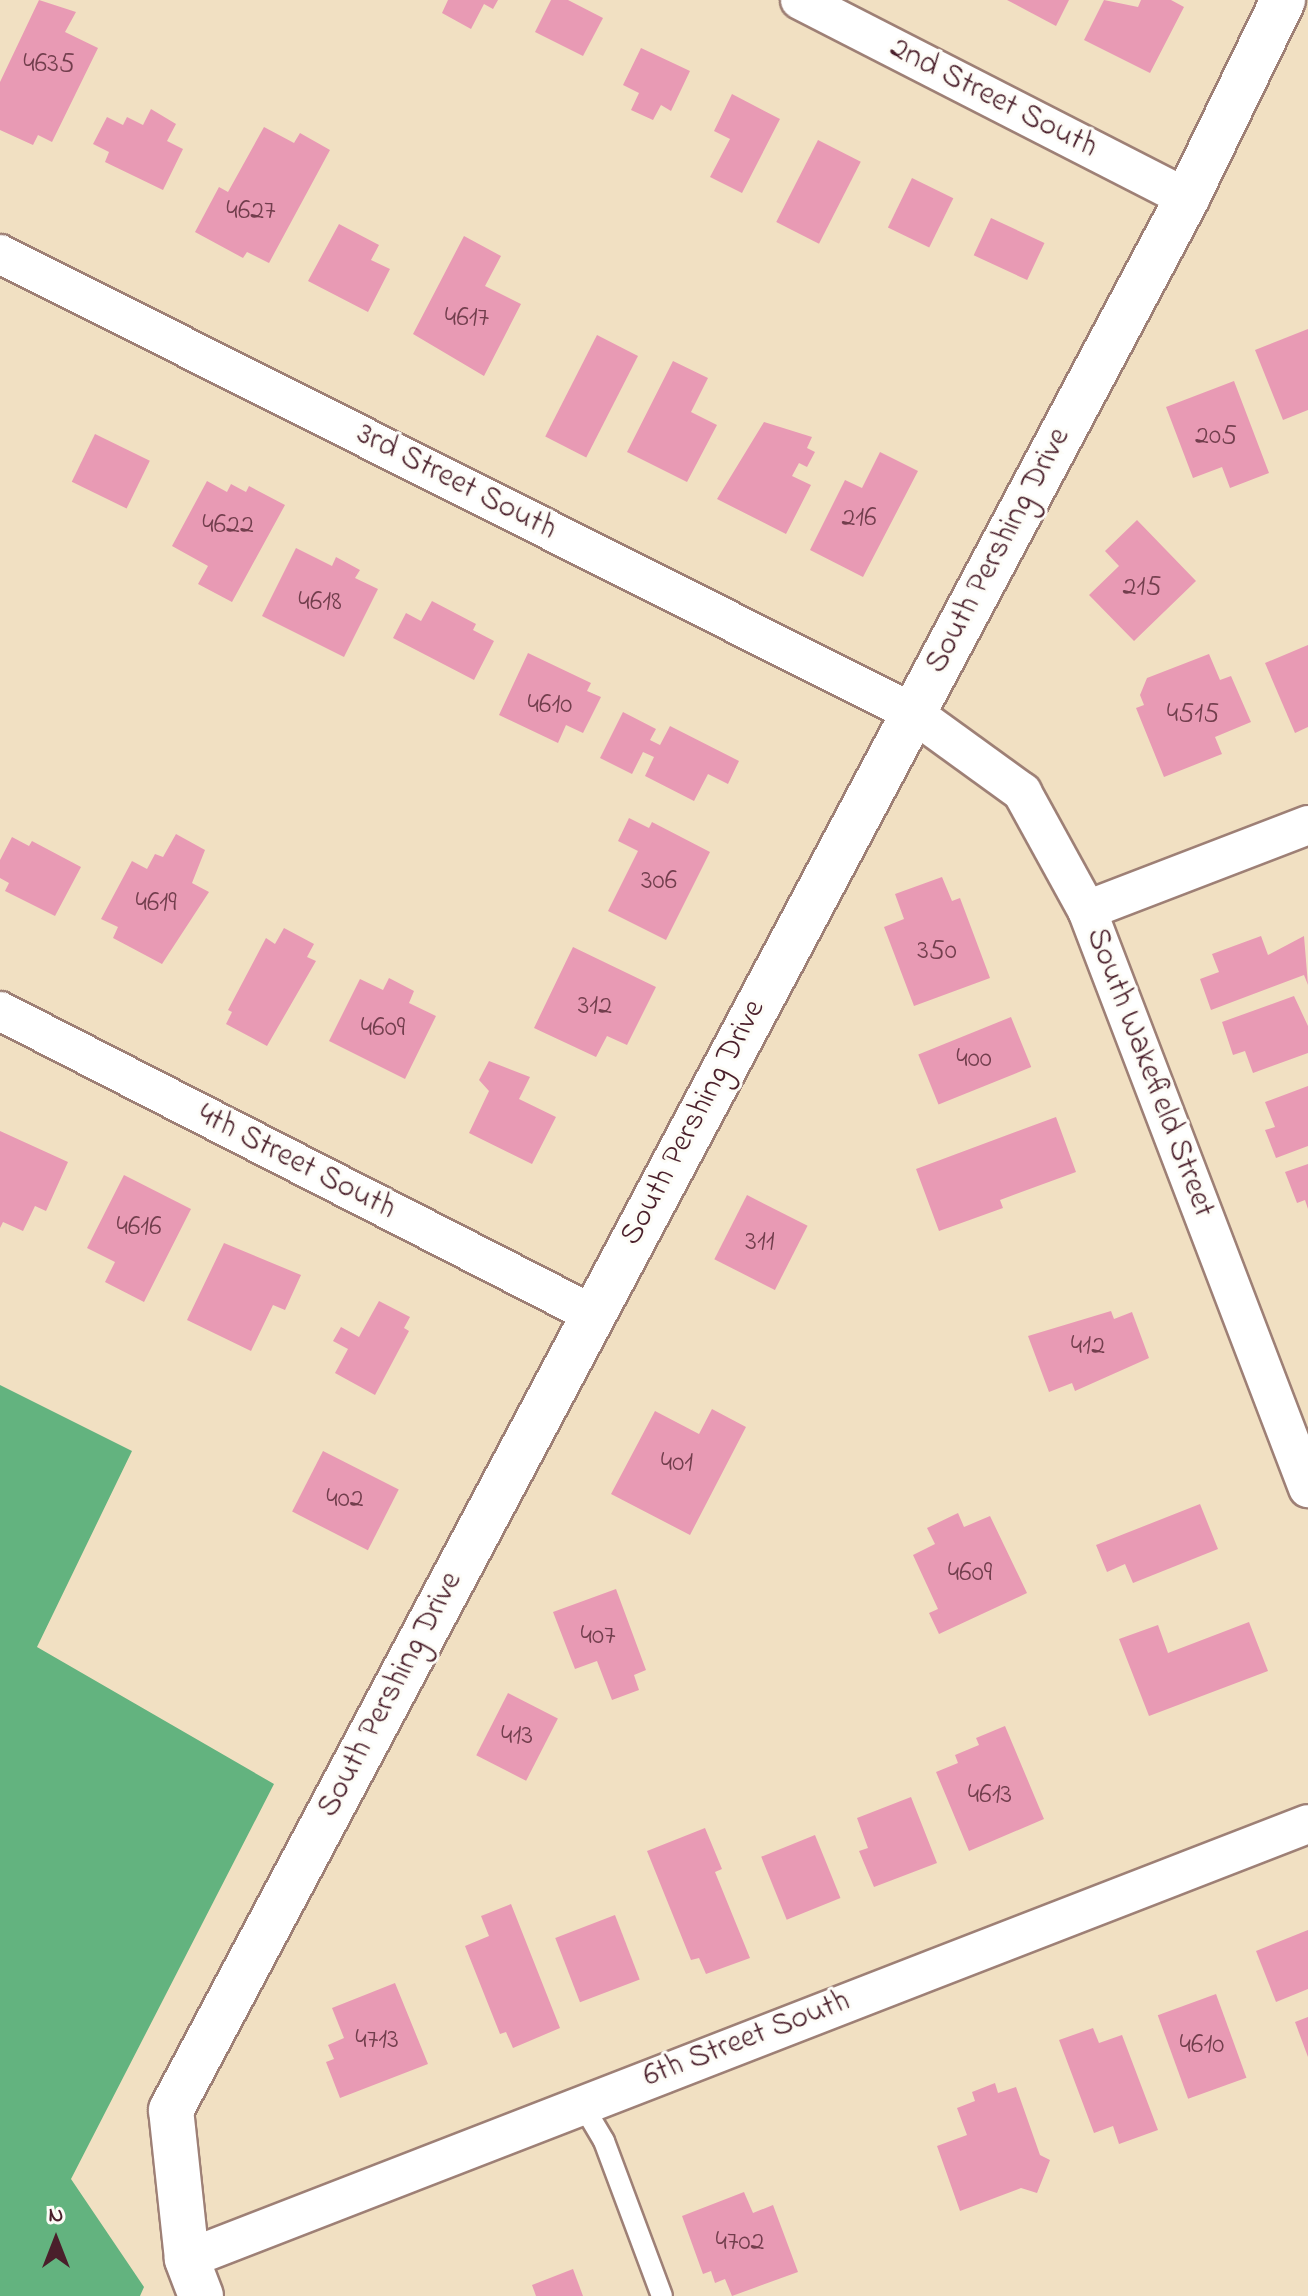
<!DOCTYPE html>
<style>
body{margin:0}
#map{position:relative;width:1308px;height:2296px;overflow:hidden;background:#f1e0c2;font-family:"Indie Flower",sans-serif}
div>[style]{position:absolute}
.forest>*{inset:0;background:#63b37f}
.building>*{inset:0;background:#e89ab4;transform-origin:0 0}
.roads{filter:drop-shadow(2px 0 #9e8076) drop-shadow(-2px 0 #9e8076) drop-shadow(0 2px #9e8076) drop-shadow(0 -2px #9e8076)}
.service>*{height:20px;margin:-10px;padding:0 10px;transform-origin:10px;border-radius:10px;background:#fff}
.minor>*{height:38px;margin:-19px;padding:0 19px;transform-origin:19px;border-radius:19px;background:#fff}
.tertiary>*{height:44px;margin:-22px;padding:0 22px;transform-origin:22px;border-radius:22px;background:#fff}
span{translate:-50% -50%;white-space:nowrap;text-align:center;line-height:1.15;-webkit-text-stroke:6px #fdfcf7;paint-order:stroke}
.number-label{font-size:28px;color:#723e4d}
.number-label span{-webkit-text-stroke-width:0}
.street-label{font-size:32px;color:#4a1f2b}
.north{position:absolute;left:16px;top:2200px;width:80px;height:80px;-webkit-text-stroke:6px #fdfcf7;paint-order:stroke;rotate:0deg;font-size:22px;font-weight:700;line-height:32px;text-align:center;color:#4a1f2b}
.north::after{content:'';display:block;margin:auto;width:28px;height:36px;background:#4a1f2b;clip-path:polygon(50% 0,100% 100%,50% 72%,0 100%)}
</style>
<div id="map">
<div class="forest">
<div style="clip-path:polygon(0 1385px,132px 1451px,37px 1647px,274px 1784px,71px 2179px,144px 2287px,140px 2296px,0 2296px)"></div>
</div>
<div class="building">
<div style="clip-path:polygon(39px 0,76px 12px,65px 32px,98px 48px,52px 142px,38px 135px,33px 145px,0 130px,0 82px)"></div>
<div style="clip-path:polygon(448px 0,498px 0,493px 9px,484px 4px,471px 29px,442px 13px)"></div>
<div style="clip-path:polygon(551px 0,568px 0,603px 18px,583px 56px,535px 32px)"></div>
<div style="clip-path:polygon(1007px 0,1069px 0,1056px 26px)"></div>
<div style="clip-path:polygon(1104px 0,1138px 7px,1141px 0,1171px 0,1184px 7px,1150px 73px,1084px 40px)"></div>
<div style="clip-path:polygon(641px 48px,690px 71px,671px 111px,661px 105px,653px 120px,631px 110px,639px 93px,623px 85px)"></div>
<div style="clip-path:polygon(732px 94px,780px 119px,742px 193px,710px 177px,730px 139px,714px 131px)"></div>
<div style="clip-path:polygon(151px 109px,176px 124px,167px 141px,183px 149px,163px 190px,105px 162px,109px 152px,93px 144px,107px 117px,123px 125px,127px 117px,143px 125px)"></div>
<div style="clip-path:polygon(264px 127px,294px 143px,300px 133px,330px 150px,269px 263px,247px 252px,243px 258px,195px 232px,219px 187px,228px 192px)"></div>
<div style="left:818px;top:140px;width:48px;height:92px;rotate:27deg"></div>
<div style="left:912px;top:178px;width:46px;height:55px;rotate:26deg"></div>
<div style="left:991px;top:218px;width:59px;height:41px;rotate:25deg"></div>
<div style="clip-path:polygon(339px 224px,379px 245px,371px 260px,390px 269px,368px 312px,308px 281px)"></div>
<div style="clip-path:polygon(464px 236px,501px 256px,485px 286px,521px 304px,484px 376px,413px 334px)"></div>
<div style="clip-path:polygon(1308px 329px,1308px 410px,1283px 420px,1255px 350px)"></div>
<div style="left:597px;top:335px;width:46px;height:114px;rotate:27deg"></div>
<div style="clip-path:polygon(673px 361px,708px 378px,691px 412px,717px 425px,687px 482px,627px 452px)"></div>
<div style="clip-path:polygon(1234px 381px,1269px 473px,1230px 488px,1222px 467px,1193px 478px,1166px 407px)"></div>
<div style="clip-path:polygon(764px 422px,812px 437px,807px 448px,815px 452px,807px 467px,799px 463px,792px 476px,811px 485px,786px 534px,717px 499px)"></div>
<div style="left:95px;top:434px;width:61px;height:53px;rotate:26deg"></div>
<div style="clip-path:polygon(880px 452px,918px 471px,863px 577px,810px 550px,845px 480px,862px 488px)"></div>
<div style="clip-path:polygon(207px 481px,227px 492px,231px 484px,246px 492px,249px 486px,285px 505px,232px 602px,198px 584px,208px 566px,172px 546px)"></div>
<div style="clip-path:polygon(1137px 520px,1196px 581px,1134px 641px,1089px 595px,1119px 566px,1105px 551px)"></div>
<div style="clip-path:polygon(296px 548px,332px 566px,336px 557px,360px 570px,355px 578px,378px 589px,344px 657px,262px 616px)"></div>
<div style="clip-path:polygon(432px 601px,476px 624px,473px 630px,494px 641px,474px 680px,393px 638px,406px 613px,421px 621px)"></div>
<div style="clip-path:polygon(1308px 645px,1308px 727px,1295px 733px,1265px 663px)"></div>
<div style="clip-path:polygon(528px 653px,591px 683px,587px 691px,601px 697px,583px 733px,566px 725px,558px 743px,499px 715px)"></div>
<div style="clip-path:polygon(1209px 654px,1220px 680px,1231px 676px,1251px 722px,1215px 737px,1222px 754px,1164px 777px,1136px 708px,1144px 705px,1140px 695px,1147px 678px)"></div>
<div style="clip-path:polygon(623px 712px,656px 729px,650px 740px,660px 745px,670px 726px,739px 761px,728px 784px,708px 774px,694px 801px,645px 776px,654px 757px,643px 752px,632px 774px,600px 758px)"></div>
<div style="clip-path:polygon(629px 818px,649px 828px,652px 822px,710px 852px,666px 940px,608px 911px,638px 851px,618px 841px)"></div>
<div style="clip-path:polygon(176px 834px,205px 850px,192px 883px,209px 892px,162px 964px,113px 938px,118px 927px,101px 919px,132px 861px,147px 869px,155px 854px,163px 857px)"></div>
<div style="clip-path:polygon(12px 837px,29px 846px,32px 841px,81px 867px,55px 916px,5px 891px,9px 883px,0 878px,0 860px)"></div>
<div style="clip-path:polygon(942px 877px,952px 901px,960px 898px,990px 978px,914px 1006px,884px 927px,904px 919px,895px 894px)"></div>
<div style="clip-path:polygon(284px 928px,314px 944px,307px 957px,316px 961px,267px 1046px,226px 1024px,232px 1012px,228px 1010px,266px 938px,275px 944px)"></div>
<div style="clip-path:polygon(1261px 936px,1268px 955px,1304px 936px,1308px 985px,1304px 975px,1211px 1010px,1200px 979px,1219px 972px,1212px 954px)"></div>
<div style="clip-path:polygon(573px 947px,656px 987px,627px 1045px,607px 1036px,596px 1057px,534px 1028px)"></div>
<div style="clip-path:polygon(389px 978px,414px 991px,409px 1003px,436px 1016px,405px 1079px,329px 1041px,360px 979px,383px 990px)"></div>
<div style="clip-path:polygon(1294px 996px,1308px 1026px,1308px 1053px,1253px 1073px,1245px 1051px,1233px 1055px,1222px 1022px)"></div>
<div style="left:1011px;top:1017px;width:54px;height:100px;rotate:68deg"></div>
<div style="clip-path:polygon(489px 1061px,530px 1077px,519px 1099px,556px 1117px,532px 1164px,469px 1133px,489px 1091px,479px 1080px)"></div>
<div style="clip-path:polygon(1308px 1086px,1308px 1146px,1276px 1158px,1265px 1130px,1275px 1127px,1265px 1102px)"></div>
<div style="clip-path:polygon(1056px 1117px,1076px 1172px,1000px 1200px,1003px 1208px,939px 1231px,916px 1169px)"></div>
<div style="clip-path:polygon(0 1131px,68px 1162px,46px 1211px,35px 1206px,23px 1231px,3px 1222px,0 1228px)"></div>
<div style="clip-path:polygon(1308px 1164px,1308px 1209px,1305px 1200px,1297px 1203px,1285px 1172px)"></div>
<div style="clip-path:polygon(124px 1175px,191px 1209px,144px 1302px,105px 1282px,115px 1262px,87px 1248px)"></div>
<div style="left:747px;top:1195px;width:68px;height:72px;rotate:27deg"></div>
<div style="clip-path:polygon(224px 1243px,301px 1275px,285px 1310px,273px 1305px,251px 1351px,187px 1320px)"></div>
<div style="clip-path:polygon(379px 1301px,410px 1317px,404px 1328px,409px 1331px,375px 1395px,335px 1373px,348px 1349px,333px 1341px,341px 1327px,359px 1337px)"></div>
<div style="clip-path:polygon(1111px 1311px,1114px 1319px,1132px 1312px,1149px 1358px,1075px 1391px,1072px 1383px,1049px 1392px,1028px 1336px)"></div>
<div style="clip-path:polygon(712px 1409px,746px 1427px,690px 1535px,611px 1494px,655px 1411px,699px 1434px)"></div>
<div style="left:323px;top:1451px;width:85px;height:68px;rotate:27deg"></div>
<div style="clip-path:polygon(1200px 1504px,1218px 1549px,1133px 1583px,1125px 1564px,1107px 1572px,1096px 1545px)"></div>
<div style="clip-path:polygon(958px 1513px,964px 1527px,990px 1516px,1027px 1593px,939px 1634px,929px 1613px,938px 1609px,913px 1555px,935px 1544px,927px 1528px)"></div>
<div style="clip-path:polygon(616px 1589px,646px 1670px,634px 1675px,639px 1690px,612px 1700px,597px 1661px,575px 1669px,553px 1612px)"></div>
<div style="clip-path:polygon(1249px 1622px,1268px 1671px,1149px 1716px,1119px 1639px,1158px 1625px,1168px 1653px)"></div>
<div style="left:508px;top:1693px;width:56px;height:70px;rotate:27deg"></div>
<div style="clip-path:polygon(1005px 1726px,1044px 1819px,969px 1851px,936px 1772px,958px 1763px,955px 1755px,979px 1745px,976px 1738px)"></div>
<div style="clip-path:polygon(911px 1797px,937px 1863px,874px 1887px,859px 1851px,868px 1848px,857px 1818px)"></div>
<div style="clip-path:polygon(705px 1828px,722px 1869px,715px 1872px,750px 1958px,706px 1974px,699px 1958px,691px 1960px,647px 1851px)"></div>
<div style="left:815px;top:1835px;width:68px;height:58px;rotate:68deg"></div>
<div style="clip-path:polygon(511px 1904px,560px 2028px,513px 2048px,506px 2032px,500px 2034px,465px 1946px,489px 1936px,481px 1916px)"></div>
<div style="left:615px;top:1915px;width:69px;height:64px;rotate:69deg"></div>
<div style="clip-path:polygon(1308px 1930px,1308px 1989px,1276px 2002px,1256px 1951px)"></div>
<div style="clip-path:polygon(395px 1983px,428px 2064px,340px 2098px,326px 2062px,334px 2059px,328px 2045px,344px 2038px,332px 2008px)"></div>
<div style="left:1216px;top:1994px;width:89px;height:62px;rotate:70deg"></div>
<div style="clip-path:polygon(1308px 2017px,1308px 2057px,1295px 2022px)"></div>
<div style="clip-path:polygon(1093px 2028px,1099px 2043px,1122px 2035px,1158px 2130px,1119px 2144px,1113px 2126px,1094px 2133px,1059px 2040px)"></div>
<div style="clip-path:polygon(995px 2083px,998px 2093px,1016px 2087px,1040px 2155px,1050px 2160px,1037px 2193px,1021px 2188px,960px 2211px,937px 2146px,967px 2135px,957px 2108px,975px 2101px,972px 2092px)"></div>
<div style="clip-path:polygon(744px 2192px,753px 2213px,773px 2205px,798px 2272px,732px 2296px,725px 2279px,715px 2283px,711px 2271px,703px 2274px,682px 2216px)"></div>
<div style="clip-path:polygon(573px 2269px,583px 2296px,536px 2296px,532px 2285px)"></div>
</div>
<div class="roads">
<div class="service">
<div style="left:582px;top:2104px;width:43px;rotate:59.3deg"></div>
<div style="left:604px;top:2141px;width:165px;rotate:69.5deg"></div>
</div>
<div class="minor">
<div style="left:800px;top:0;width:435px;rotate:27.1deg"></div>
<div style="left:0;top:254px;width:1022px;rotate:26.69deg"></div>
<div style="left:913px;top:713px;width:135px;rotate:35.9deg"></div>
<div style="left:1022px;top:792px;width:135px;rotate:61.2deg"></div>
<div style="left:1087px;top:910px;width:619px;rotate:69.08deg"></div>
<div style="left:1087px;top:910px;width:237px;rotate:-21deg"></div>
<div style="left:0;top:1011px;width:665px;rotate:27.1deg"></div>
<div style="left:187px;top:2259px;width:1202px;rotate:-21.21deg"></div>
</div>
<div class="tertiary">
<div style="left:201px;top:2296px;width:40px;rotate:-111deg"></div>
<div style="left:187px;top:2259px;width:150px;rotate:-96.1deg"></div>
<div style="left:171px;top:2110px;width:2165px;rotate:-62.01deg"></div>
<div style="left:1187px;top:198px;width:220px;rotate:-64.1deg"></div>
</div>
</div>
<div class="number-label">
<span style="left:49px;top:65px">4635</span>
<span style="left:251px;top:212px">4627</span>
<span style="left:467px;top:319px">4617</span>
<span style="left:1216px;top:437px">205</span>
<span style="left:859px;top:519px">216</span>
<span style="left:228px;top:526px">4622</span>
<span style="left:1142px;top:588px">215</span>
<span style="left:320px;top:603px">4618</span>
<span style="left:550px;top:706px">4610</span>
<span style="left:1193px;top:715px">4515</span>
<span style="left:659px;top:882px">306</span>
<span style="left:156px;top:904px">4619</span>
<span style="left:937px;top:952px">350</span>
<span style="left:595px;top:1007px">312</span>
<span style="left:383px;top:1029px">4609</span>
<span style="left:974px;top:1060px">400</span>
<span style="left:139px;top:1228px">4616</span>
<span style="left:760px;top:1243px">311</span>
<span style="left:1088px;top:1347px">412</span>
<span style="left:677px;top:1464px">401</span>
<span style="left:345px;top:1500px">402</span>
<span style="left:970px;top:1574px">4609</span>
<span style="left:598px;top:1637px">407</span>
<span style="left:517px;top:1737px">413</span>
<span style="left:990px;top:1796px">4613</span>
<span style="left:377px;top:2041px">4713</span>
<span style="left:1202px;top:2046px">4610</span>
<span style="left:740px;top:2243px">4702</span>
</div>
<div class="street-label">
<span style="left:993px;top:99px;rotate:27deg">2nd Street South</span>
<span style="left:456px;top:483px;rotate:27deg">3rd Street South</span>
<span style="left:999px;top:551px;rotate:-62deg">South Pershing Drive</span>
<span style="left:1149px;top:1073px;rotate:69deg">South Wakefield Street</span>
<span style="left:694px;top:1123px;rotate:-62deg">South Pershing Drive</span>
<span style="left:296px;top:1163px;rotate:27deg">4th Street South</span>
<span style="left:391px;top:1695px;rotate:-62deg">South Pershing Drive</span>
<span style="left:747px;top:2040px;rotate:-21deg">6th Street South</span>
</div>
<div class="north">N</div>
</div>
